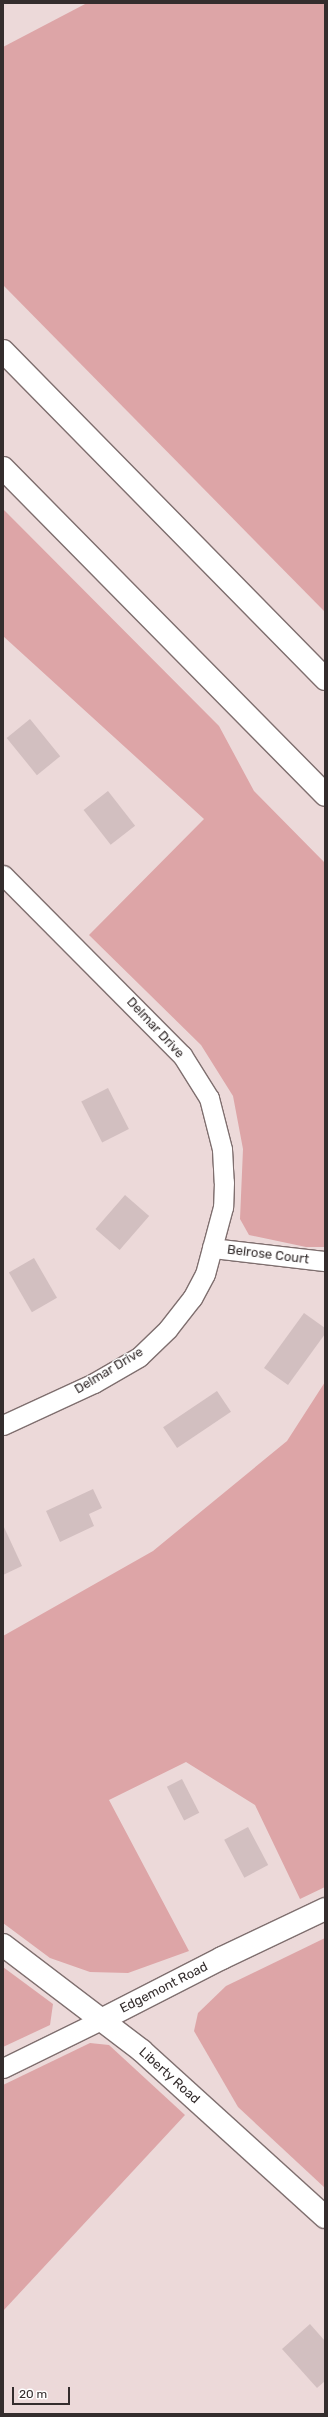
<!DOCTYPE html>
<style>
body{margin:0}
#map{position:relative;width:328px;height:2417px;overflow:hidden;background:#ecd9d9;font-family:Rubik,sans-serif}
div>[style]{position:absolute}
.green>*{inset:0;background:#dda5a7}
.building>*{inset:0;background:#d2bfc0;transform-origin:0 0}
.roads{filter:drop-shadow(1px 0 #7f6f6f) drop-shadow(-1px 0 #7f6f6f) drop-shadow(0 1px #7f6f6f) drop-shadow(0 -1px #7f6f6f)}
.minor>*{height:19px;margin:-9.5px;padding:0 9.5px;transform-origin:9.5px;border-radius:9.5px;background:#fff}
.tertiary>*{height:22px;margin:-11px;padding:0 11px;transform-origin:11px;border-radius:11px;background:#fff}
.motorway>*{height:22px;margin:-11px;padding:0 11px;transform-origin:11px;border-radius:11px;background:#fff}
span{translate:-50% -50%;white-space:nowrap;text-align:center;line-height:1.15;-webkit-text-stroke:3px #fff;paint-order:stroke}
.street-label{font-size:13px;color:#342d2d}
.frame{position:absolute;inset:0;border:4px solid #342d2d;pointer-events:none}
.scale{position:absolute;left:12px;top:2387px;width:58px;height:18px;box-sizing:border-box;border:2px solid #342d2d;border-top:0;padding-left:5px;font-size:12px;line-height:14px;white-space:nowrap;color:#342d2d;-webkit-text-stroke:3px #fff;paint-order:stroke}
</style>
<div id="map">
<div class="green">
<div style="clip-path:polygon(87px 3px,325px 3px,325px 612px,3px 285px,3px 47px)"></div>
<div style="clip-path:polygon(3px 509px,219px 726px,254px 791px,325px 863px,325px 1247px,306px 1247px,249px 1235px,240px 1219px,243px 1149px,233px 1096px,201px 1045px,89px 935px,204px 819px,3px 636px)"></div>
<div style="clip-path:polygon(325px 1382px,325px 1887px,300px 1899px,255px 1805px,186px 1762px,109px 1800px,189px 1951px,128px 1973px,90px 1972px,50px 1958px,3px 1923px,3px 1636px,153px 1551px,287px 1441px)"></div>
<div style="clip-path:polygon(325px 1938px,325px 2188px,238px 2107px,194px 2031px,198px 2013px,226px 1986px)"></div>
<div style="clip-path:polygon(3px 1967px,53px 2004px,50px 2025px,3px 2047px)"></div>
<div style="clip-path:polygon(90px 2043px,109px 2045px,185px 2115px,3px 2311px,3px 2085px)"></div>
</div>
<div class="building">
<div style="left:30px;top:719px;width:48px;height:30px;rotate:51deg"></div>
<div style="left:108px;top:791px;width:44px;height:31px;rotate:52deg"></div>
<div style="left:108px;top:1088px;width:46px;height:30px;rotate:63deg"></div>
<div style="left:125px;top:1195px;width:32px;height:45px;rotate:41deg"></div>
<div style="left:34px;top:1258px;width:46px;height:29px;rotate:60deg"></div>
<div style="clip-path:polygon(304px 1313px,325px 1328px,325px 1334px,288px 1385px,264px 1368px)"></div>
<div style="left:217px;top:1391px;width:25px;height:65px;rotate:56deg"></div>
<div style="clip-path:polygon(93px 1489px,102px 1508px,89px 1514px,94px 1526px,60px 1542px,46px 1511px)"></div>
<div style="clip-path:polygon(3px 1525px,22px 1566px,3px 1575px)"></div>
<div style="left:182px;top:1779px;width:38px;height:17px;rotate:63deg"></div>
<div style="left:248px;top:1827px;width:43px;height:27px;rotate:62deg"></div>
<div style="clip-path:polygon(310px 2324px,325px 2341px,325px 2381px,317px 2388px,282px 2349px)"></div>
</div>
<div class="roads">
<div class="minor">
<div style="left:3px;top:875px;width:254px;rotate:45.2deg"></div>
<div style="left:182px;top:1055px;width:51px;rotate:57.9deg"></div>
<div style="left:209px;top:1098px;width:53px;rotate:75.7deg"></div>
<div style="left:222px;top:1149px;width:33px;rotate:87deg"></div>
<div style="left:224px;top:1182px;width:25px;rotate:92deg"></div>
<div style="left:223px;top:1207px;width:69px;rotate:105deg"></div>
<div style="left:205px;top:1274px;width:27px;rotate:118deg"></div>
<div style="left:192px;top:1298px;width:39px;rotate:128deg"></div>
<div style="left:168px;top:1329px;width:40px;rotate:136deg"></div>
<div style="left:139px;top:1357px;width:52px;rotate:150deg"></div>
<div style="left:94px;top:1383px;width:100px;rotate:155.2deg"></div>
<div style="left:212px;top:1248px;width:114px;rotate:6.6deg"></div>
<div style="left:3px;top:2068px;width:109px;rotate:-26.1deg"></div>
</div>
<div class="tertiary">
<div style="left:3px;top:1945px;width:175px;rotate:37.3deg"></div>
<div style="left:142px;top:2051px;width:247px;rotate:42.2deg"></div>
<div style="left:101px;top:2020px;width:136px;rotate:-27.1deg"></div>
<div style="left:222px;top:1958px;width:114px;rotate:-25.4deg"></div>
</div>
<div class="motorway">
<div style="left:3px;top:351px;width:460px;rotate:45.5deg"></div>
<div style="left:3px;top:468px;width:459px;rotate:45.4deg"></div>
</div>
</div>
<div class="street-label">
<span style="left:155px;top:1028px;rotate:47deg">Delmar Drive</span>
<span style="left:268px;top:1255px;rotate:7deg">Belrose Court</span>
<span style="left:109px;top:1371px;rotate:-31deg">Delmar Drive</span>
<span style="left:164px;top:1988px;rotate:-27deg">Edgemont Road</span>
<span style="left:169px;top:2076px;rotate:42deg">Liberty Road</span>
</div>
<div class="frame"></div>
<div class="scale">20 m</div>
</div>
